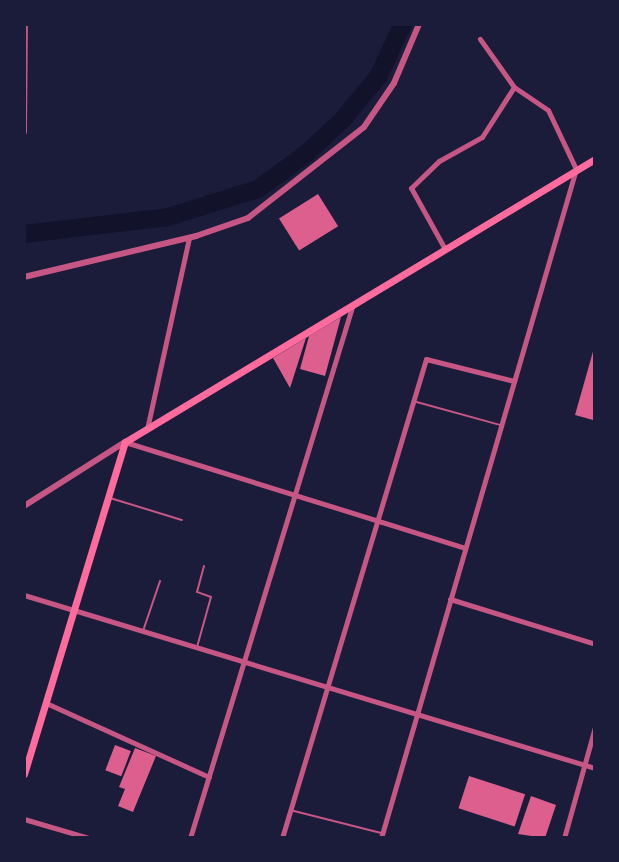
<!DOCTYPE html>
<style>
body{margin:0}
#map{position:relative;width:619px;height:862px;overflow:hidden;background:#1b1b3a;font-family:Poppins,sans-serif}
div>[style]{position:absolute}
.river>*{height:18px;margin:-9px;padding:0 9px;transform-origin:9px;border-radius:9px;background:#12122b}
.building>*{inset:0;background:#dd5f8e;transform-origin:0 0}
.service>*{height:2px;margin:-1px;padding:0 1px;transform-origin:1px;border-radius:1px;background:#c65784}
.minor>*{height:5px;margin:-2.5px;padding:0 2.5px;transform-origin:2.5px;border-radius:2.5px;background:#c65784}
.tertiary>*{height:6px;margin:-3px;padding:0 3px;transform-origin:3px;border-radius:3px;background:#c65784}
.secondary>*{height:7px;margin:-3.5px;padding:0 3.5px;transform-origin:3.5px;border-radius:3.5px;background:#ff6b9d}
span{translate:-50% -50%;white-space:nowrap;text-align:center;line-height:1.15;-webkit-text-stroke:6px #1b1b3a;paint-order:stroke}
.frame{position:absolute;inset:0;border:26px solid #1b1b3a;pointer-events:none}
</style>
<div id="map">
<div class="river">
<div style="left:24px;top:234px;width:145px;rotate:-6.7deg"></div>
<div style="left:168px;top:217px;width:94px;rotate:-17.3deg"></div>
<div style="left:258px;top:189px;width:59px;rotate:-36.1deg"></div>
<div style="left:306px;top:154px;width:51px;rotate:-43.4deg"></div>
<div style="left:343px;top:119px;width:55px;rotate:-50.2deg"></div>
<div style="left:378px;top:77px;width:59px;rotate:-64.7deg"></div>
</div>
<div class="building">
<div style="left:318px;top:194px;width:38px;height:46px;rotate:58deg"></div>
<div style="clip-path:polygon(341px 317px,325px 376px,300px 369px,309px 336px)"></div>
<div style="clip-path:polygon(306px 338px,290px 388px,273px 358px)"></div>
<div style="clip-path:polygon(594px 348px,595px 413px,593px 420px,575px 415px)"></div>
<div style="left:115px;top:745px;width:17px;height:27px;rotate:21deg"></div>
<div style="clip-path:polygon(135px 748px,156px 756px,133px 812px,118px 806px,125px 789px,119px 787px)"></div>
<div style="left:469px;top:776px;width:59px;height:34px;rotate:18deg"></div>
<div style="clip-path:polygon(531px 796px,556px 805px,545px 838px,518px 834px)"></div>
</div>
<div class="service">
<div style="left:413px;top:401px;width:90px;rotate:15.4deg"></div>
<div style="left:110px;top:498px;width:75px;rotate:17deg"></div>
<div style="left:143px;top:631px;width:53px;rotate:-71.2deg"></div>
<div style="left:197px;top:647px;width:52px;rotate:-74.4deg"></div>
<div style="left:211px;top:597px;width:15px;rotate:-160deg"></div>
<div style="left:197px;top:592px;width:27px;rotate:-75deg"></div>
<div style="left:290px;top:810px;width:94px;rotate:14.2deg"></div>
</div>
<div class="minor">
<div style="left:445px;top:249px;width:70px;rotate:-119.1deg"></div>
<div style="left:411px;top:188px;width:39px;rotate:-44deg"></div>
<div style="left:439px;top:161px;width:49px;rotate:-29.2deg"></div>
<div style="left:482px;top:137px;width:59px;rotate:-57.4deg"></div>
<div style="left:147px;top:429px;width:196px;rotate:-77.6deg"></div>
<div style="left:125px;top:442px;width:356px;rotate:17.3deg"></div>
<div style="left:24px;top:595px;width:597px;rotate:16.86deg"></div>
<div style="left:450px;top:599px;width:152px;rotate:17.2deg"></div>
<div style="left:46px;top:703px;width:179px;rotate:24.4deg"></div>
<div style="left:24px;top:819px;width:68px;rotate:16.3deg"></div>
<div style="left:190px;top:838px;width:558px;rotate:-73.03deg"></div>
<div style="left:282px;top:838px;width:500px;rotate:-73.27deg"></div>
<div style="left:426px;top:359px;width:91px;rotate:14deg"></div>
<div style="left:381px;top:838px;width:697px;rotate:-73.75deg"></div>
<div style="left:576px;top:169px;width:65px;rotate:-115.4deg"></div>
<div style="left:548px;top:110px;width:41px;rotate:-145.9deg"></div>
<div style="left:514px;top:87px;width:59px;rotate:-125.3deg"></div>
<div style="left:564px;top:838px;width:115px;rotate:-74.4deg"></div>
</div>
<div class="tertiary">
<div style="left:24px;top:132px;width:108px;rotate:-89.5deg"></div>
<div style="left:24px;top:277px;width:177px;rotate:-13.4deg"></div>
<div style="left:196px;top:236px;width:55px;rotate:-19.1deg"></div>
<div style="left:248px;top:218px;width:147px;rotate:-38.1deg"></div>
<div style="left:364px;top:127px;width:53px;rotate:-55.7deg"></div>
<div style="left:394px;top:83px;width:64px;rotate:-67deg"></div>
<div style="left:24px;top:506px;width:120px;rotate:-32.4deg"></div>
</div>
<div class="secondary">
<div style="left:24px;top:774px;width:347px;rotate:-73.1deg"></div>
<div style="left:125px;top:442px;width:549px;rotate:-31.05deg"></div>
</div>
<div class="frame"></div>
</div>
